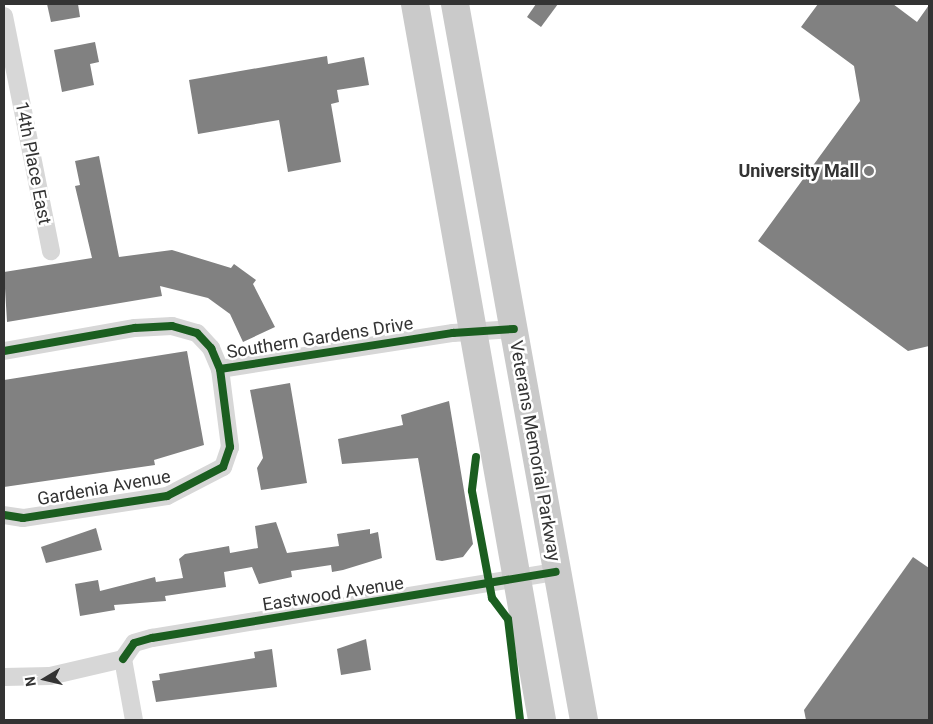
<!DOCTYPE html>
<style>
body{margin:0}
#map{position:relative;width:933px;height:724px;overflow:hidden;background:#fff;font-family:Roboto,sans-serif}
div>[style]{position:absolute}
.building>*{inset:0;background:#818181}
.street>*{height:18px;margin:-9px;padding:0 9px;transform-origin:9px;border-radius:9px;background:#d7d7d7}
.primary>*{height:28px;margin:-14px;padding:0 14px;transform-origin:14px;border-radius:14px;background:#cacaca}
.cycleway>*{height:8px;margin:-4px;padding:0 4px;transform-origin:4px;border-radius:4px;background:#1b5e20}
.dots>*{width:14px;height:14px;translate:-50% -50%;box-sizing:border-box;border:2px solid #fff;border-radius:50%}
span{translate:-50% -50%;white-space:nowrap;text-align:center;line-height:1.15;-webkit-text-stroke:5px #fff;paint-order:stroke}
.street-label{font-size:18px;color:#333}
.poi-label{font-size:18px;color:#333;font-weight:700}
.right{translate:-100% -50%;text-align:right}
.frame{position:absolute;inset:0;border:5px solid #333;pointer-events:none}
.north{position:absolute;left:20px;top:654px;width:50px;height:50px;-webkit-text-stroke:4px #fff;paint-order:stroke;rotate:261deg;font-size:14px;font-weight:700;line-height:20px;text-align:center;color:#333}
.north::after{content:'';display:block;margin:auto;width:18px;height:22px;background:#333;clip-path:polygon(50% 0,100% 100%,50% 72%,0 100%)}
</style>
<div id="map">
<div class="building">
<div style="clip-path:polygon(47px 4px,78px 4px,80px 17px,51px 22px)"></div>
<div style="clip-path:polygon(536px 4px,558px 4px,541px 27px,527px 17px)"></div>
<div style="clip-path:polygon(818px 4px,893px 4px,917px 22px,929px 5px,929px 346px,908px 351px,758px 241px,860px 101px,854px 66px,801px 27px)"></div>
<div style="clip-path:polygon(95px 42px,99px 62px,90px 64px,94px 85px,62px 92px,54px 50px)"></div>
<div style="clip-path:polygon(327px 56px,328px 64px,364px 57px,369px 85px,337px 90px,339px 102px,331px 104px,341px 162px,288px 172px,279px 120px,198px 134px,189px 80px)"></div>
<div style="clip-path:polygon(99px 156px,119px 257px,172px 250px,231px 268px,234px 264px,256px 280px,253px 284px,275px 327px,243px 342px,230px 314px,208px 298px,160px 286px,162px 296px,7px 322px,4px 272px,92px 258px,75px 186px,80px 185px,75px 161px)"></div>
<div style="clip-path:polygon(187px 351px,204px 445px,154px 460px,155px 465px,4px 487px,4px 380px)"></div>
<div style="clip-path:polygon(290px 383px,307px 483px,261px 490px,257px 468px,263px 458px,250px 390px)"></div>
<div style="clip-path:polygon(449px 401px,473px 544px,463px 557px,442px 561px,436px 560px,418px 458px,342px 464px,338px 439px,403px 425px,401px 415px)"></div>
<div style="clip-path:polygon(276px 522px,287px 553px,339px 546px,337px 534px,370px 529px,370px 534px,378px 532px,382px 558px,343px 570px,332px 572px,331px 565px,291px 571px,292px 577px,259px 584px,252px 567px,224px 572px,226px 587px,165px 596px,166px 601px,114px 605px,115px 610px,80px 616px,75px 584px,98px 580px,100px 591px,155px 577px,156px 582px,183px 578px,179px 559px,185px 554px,229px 546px,230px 553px,258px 548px,255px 526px)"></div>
<div style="clip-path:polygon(96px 528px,102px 550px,46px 563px,41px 547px)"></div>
<div style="clip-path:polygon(913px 557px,929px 568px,929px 720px,806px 720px,804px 710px)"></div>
<div style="clip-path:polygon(366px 639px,371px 670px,341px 675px,337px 649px)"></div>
<div style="clip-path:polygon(272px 649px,277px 687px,156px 702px,152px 681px,160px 680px,159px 674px,255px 658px,254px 652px)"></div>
</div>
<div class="street">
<div style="left:4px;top:16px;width:240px;rotate:78.7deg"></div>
<div style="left:4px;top:351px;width:133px;rotate:-10deg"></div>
<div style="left:135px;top:328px;width:37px;rotate:-3deg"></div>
<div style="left:172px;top:326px;width:26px;rotate:16deg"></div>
<div style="left:197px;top:333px;width:21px;rotate:47deg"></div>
<div style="left:211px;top:348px;width:23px;rotate:67deg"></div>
<div style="left:220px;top:369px;width:79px;rotate:82.7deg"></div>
<div style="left:230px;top:447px;width:21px;rotate:109deg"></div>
<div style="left:223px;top:467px;width:63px;rotate:152.6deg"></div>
<div style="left:167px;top:496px;width:146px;rotate:171.3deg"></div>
<div style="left:23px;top:518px;width:19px;rotate:-171deg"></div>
<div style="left:220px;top:369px;width:236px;rotate:-8.8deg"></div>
<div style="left:453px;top:333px;width:61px;rotate:-3.8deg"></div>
<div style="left:123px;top:659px;width:19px;rotate:-55deg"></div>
<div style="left:134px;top:643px;width:19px;rotate:-16deg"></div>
<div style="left:152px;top:638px;width:409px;rotate:-9.3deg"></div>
<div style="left:123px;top:659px;width:62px;rotate:79.8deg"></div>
<div style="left:4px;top:677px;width:46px;rotate:-1.2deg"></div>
<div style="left:50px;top:676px;width:75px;rotate:-13.1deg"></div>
</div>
<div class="primary">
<div style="left:415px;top:4px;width:727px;rotate:79.94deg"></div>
<div style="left:455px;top:4px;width:728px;rotate:79.79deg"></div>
</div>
<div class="cycleway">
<div style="left:4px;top:351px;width:133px;rotate:-10deg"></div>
<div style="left:135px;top:328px;width:37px;rotate:-3deg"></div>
<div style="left:172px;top:326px;width:26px;rotate:16deg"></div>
<div style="left:197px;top:333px;width:21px;rotate:47deg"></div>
<div style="left:211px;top:348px;width:23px;rotate:67deg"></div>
<div style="left:220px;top:369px;width:79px;rotate:82.7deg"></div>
<div style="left:230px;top:447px;width:21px;rotate:109deg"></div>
<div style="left:223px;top:467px;width:63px;rotate:152.6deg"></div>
<div style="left:167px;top:496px;width:146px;rotate:171.3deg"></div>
<div style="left:23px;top:518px;width:19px;rotate:-171deg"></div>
<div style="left:220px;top:369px;width:236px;rotate:-8.8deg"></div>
<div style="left:453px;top:333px;width:61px;rotate:-3.8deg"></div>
<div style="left:476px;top:457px;width:34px;rotate:97deg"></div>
<div style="left:472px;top:491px;width:109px;rotate:79.4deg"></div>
<div style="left:492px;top:598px;width:26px;rotate:53deg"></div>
<div style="left:508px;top:619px;width:102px;rotate:83.2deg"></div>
<div style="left:123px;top:659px;width:19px;rotate:-55deg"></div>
<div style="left:134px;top:643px;width:19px;rotate:-16deg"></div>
<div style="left:152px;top:638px;width:409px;rotate:-9.3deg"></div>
</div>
<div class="dots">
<div style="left:869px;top:171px;background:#7a7a7a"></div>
</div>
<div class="street-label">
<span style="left:33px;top:163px;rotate:79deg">14th Place East</span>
<span style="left:320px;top:338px;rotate:-9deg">Southern Gardens Drive</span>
<span style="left:535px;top:451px;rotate:80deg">Veterans Memorial Parkway</span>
<span style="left:104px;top:488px;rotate:-10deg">Gardenia Avenue</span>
<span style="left:333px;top:594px;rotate:-9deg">Eastwood Avenue</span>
</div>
<div class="poi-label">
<span class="right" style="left:859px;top:171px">University Mall</span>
</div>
<div class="frame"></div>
<div class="north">N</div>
</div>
